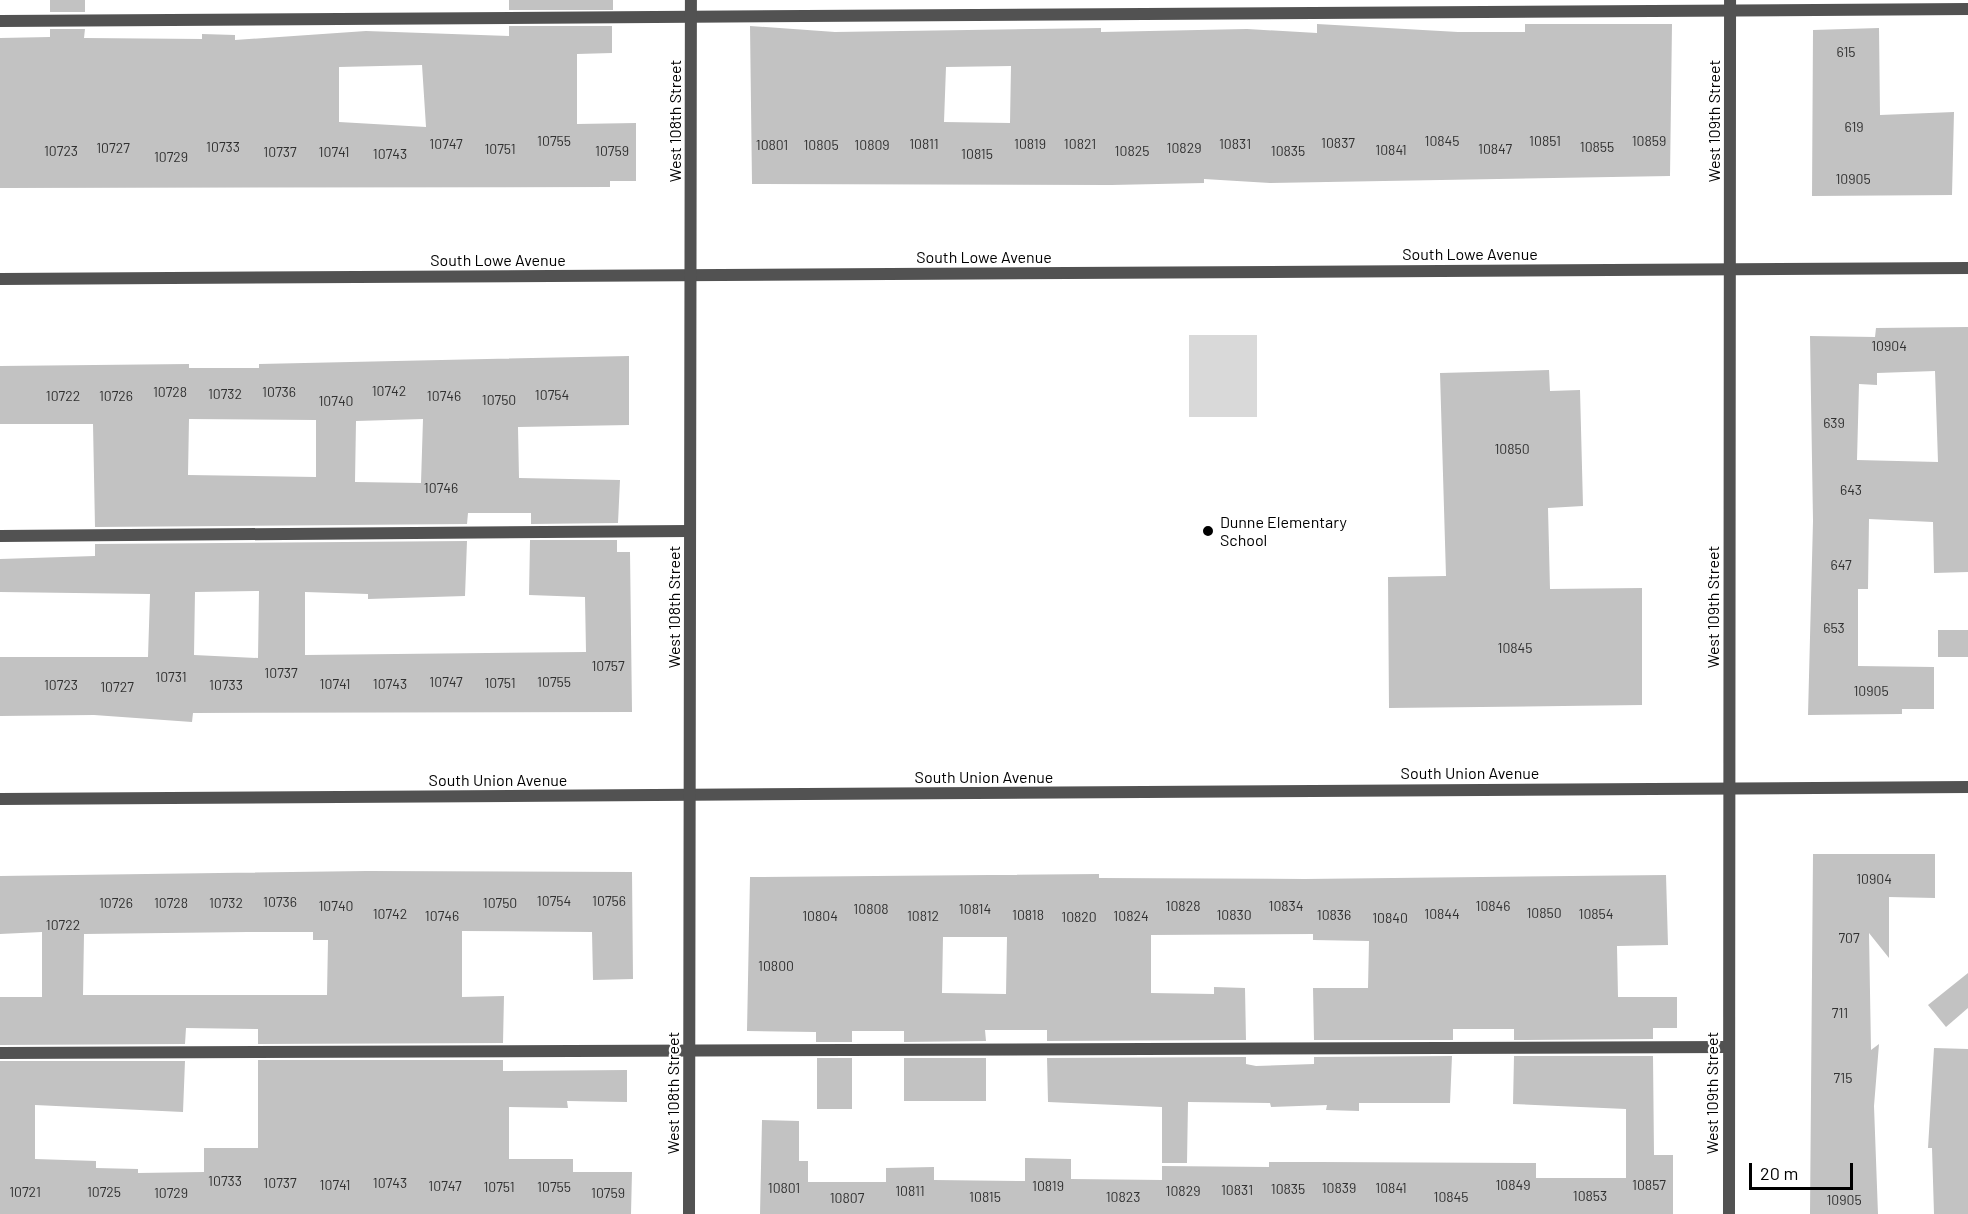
<!DOCTYPE html>
<style>
body{margin:0}
#map{position:relative;width:1968px;height:1214px;overflow:hidden;background:#fff;font-family:Barlow,sans-serif}
div>[style]{position:absolute}
.green>*{inset:0;background:#d9d9d9;transform-origin:0 0}
.building>*{inset:0;background:#c2c2c2;transform-origin:0 0}
.service>*{height:12px;margin:-6px;padding:0 6px;transform-origin:6px;border-radius:6px;background:#525252}
.minor>*{height:12px;margin:-6px;padding:0 6px;transform-origin:6px;border-radius:6px;background:#525252}
.dots>*{width:16px;height:16px;translate:-50% -50%;box-sizing:border-box;border:3px solid #fff;border-radius:50%}
span{translate:-50% -50%;white-space:nowrap;text-align:center;line-height:1.15;-webkit-text-stroke:4.5px #fff;paint-order:stroke}
.number-label{font-size:14px;color:#303030}
.number-label span{-webkit-text-stroke-width:0}
.street-label{font-size:16px;color:#000}
.poi-label{font-size:16px;color:#000}
.left{translate:0 -50%;text-align:left}
.scale{position:absolute;left:1749px;top:1163px;width:104px;height:27px;box-sizing:border-box;border:3px solid #000;border-top:0;padding-left:8px;font-size:18px;line-height:21px;white-space:nowrap;color:#000;-webkit-text-stroke:4px #fff;paint-order:stroke}
</style>
<div id="map">
<div class="green">
<div style="left:1189px;top:335px;width:68px;height:82px"></div>
</div>
<div class="building">
<div style="left:50px;top:0;width:35px;height:12px"></div>
<div style="left:509px;top:0;width:104px;height:10px"></div>
<div style="clip-path:polygon(evenodd,1317px 24px,1458px 32px,1525px 32px,1525px 24px,1672px 24px,1670px 176px,1270px 183px,1204px 179px,1204px 183px,1111px 185px,752px 184px,750px 26px,835px 32px,1101px 28px,1101px 32px,1247px 29px,1317px 33px,1317px 24px,1011px 66px,1010px 123px,944px 122px,946px 67px,1011px 66px)"></div>
<div style="clip-path:polygon(evenodd,509px 26px,612px 26px,612px 53px,577px 54px,577px 124px,636px 123px,636px 181px,610px 181px,610px 187px,0 188px,0 38px,50px 37px,50px 29px,85px 29px,84px 38px,202px 39px,202px 34px,235px 35px,235px 40px,366px 31px,509px 36px,509px 26px,422px 65px,426px 127px,339px 122px,339px 67px,422px 65px)"></div>
<div style="clip-path:polygon(1879px 28px,1880px 115px,1954px 112px,1952px 195px,1812px 196px,1813px 30px)"></div>
<div style="clip-path:polygon(evenodd,1968px 327px,1968px 572px,1934px 573px,1933px 522px,1869px 519px,1868px 589px,1858px 589px,1858px 666px,1934px 667px,1934px 709px,1902px 709px,1902px 714px,1808px 715px,1813px 521px,1810px 336px,1875px 337px,1876px 328px,1968px 327px,1935px 371px,1938px 462px,1857px 460px,1859px 384px,1877px 385px,1877px 373px,1935px 371px)"></div>
<div style="clip-path:polygon(evenodd,629px 356px,629px 425px,518px 427px,519px 478px,620px 480px,618px 523px,531px 524px,531px 513px,468px 513px,467px 524px,95px 527px,93px 424px,0 424px,0 366px,189px 364px,189px 368px,259px 368px,259px 364px,629px 356px,189px 419px,316px 420px,316px 477px,188px 475px,189px 419px,629px 356px,423px 419px,421px 483px,355px 482px,356px 421px,423px 419px)"></div>
<div style="clip-path:polygon(1549px 370px,1550px 391px,1580px 390px,1583px 506px,1548px 508px,1550px 589px,1642px 588px,1642px 705px,1389px 708px,1388px 577px,1446px 576px,1440px 373px)"></div>
<div style="clip-path:polygon(evenodd,530px 540px,617px 540px,617px 552px,630px 552px,632px 712px,193px 713px,192px 722px,94px 715px,0 716px,0 657px,148px 657px,150px 594px,0 592px,0 559px,95px 556px,95px 544px,467px 541px,465px 596px,368px 599px,368px 594px,305px 592px,305px 655px,586px 652px,585px 597px,529px 595px,530px 540px,259px 591px,258px 658px,194px 655px,195px 592px,259px 591px)"></div>
<div style="left:1968px;top:630px;width:27px;height:30px;rotate:90deg"></div>
<div style="clip-path:polygon(1813px 854px,1935px 854px,1935px 898px,1889px 897px,1889px 958px,1869px 933px,1871px 1050px,1879px 1044px,1874px 1106px,1878px 1214px,1810px 1214px)"></div>
<div style="clip-path:polygon(evenodd,367px 871px,632px 872px,633px 979px,593px 980px,592px 932px,462px 931px,462px 997px,504px 996px,503px 1043px,258px 1044px,258px 1029px,186px 1028px,185px 1044px,0 1045px,0 997px,42px 997px,42px 932px,0 934px,0 876px,367px 871px,248px 932px,313px 932px,313px 940px,328px 940px,327px 995px,83px 995px,84px 934px,248px 932px)"></div>
<div style="clip-path:polygon(evenodd,1099px 874px,1099px 878px,1305px 879px,1666px 875px,1668px 945px,1617px 946px,1618px 997px,1677px 997px,1677px 1028px,1653px 1028px,1653px 1039px,1514px 1040px,1514px 1029px,1453px 1029px,1453px 1040px,1314px 1040px,1313px 988px,1368px 988px,1369px 941px,1313px 940px,1313px 934px,1151px 935px,1151px 993px,1214px 994px,1214px 987px,1245px 988px,1246px 1040px,1047px 1041px,1047px 1030px,985px 1030px,986px 1041px,904px 1042px,904px 1031px,852px 1031px,852px 1042px,816px 1042px,816px 1032px,747px 1031px,750px 877px,1099px 874px,943px 937px,1007px 937px,1006px 994px,942px 993px,943px 937px)"></div>
<div style="clip-path:polygon(1968px 973px,1968px 1008px,1946px 1027px,1928px 1005px)"></div>
<div style="clip-path:polygon(1934px 1048px,1968px 1049px,1968px 1214px,1934px 1214px,1932px 1148px,1928px 1148px)"></div>
<div style="clip-path:polygon(1452px 1056px,1450px 1103px,1359px 1103px,1359px 1111px,1326px 1110px,1327px 1105px,1271px 1107px,1270px 1103px,1188px 1102px,1187px 1163px,1162px 1163px,1162px 1107px,1048px 1102px,1047px 1058px,1246px 1057px,1246px 1064px,1256px 1066px,1314px 1064px,1314px 1057px)"></div>
<div style="clip-path:polygon(1514px 1056px,1653px 1056px,1654px 1155px,1673px 1155px,1673px 1214px,760px 1214px,762px 1120px,799px 1121px,799px 1161px,808px 1161px,808px 1182px,886px 1182px,886px 1168px,934px 1167px,934px 1180px,1025px 1181px,1025px 1158px,1071px 1159px,1071px 1179px,1162px 1180px,1162px 1166px,1269px 1167px,1269px 1162px,1320px 1162px,1536px 1163px,1536px 1178px,1626px 1178px,1626px 1109px,1513px 1104px)"></div>
<div style="left:817px;top:1058px;width:35px;height:51px"></div>
<div style="left:904px;top:1058px;width:82px;height:43px"></div>
<div style="clip-path:polygon(258px 1060px,503px 1060px,503px 1071px,627px 1070px,627px 1102px,567px 1101px,568px 1108px,509px 1107px,509px 1159px,573px 1159px,573px 1172px,632px 1172px,631px 1214px,0 1214px,0 1061px,185px 1061px,183px 1112px,35px 1105px,35px 1159px,96px 1161px,96px 1168px,138px 1169px,138px 1173px,204px 1172px,204px 1148px,258px 1148px)"></div>
</div>
<div class="service">
<div style="left:0;top:21px;width:1968px;rotate:-0.35deg"></div>
<div style="left:0;top:536px;width:690px;rotate:-0.42deg"></div>
<div style="left:0;top:1053px;width:1729px;rotate:-0.2deg"></div>
</div>
<div class="minor">
<div style="left:0;top:279px;width:1968px;rotate:-0.32deg"></div>
<div style="left:0;top:799px;width:1968px;rotate:-0.35deg"></div>
<div style="left:689px;top:1214px;width:1214px;rotate:-89.91deg"></div>
<div style="left:1729px;top:1214px;width:1214px;rotate:-89.95deg"></div>
</div>
<div class="dots">
<div style="left:1208px;top:531px;background:#000"></div>
</div>
<div class="number-label">
<span style="left:1846px;top:52px">615</span>
<span style="left:1854px;top:127px">619</span>
<span style="left:554px;top:141px">10755</span>
<span style="left:1442px;top:141px">10845</span>
<span style="left:1545px;top:141px">10851</span>
<span style="left:1649px;top:141px">10859</span>
<span style="left:1338px;top:143px">10837</span>
<span style="left:446px;top:144px">10747</span>
<span style="left:924px;top:144px">10811</span>
<span style="left:1030px;top:144px">10819</span>
<span style="left:1080px;top:144px">10821</span>
<span style="left:1235px;top:144px">10831</span>
<span style="left:772px;top:145px">10801</span>
<span style="left:821px;top:145px">10805</span>
<span style="left:872px;top:145px">10809</span>
<span style="left:223px;top:147px">10733</span>
<span style="left:1597px;top:147px">10855</span>
<span style="left:113px;top:148px">10727</span>
<span style="left:1184px;top:148px">10829</span>
<span style="left:500px;top:149px">10751</span>
<span style="left:1495px;top:149px">10847</span>
<span style="left:1391px;top:150px">10841</span>
<span style="left:61px;top:151px">10723</span>
<span style="left:612px;top:151px">10759</span>
<span style="left:1132px;top:151px">10825</span>
<span style="left:1288px;top:151px">10835</span>
<span style="left:280px;top:152px">10737</span>
<span style="left:334px;top:152px">10741</span>
<span style="left:390px;top:154px">10743</span>
<span style="left:977px;top:154px">10815</span>
<span style="left:171px;top:157px">10729</span>
<span style="left:1853px;top:179px">10905</span>
<span style="left:1889px;top:346px">10904</span>
<span style="left:389px;top:391px">10742</span>
<span style="left:170px;top:392px">10728</span>
<span style="left:279px;top:392px">10736</span>
<span style="left:225px;top:394px">10732</span>
<span style="left:552px;top:395px">10754</span>
<span style="left:63px;top:396px">10722</span>
<span style="left:116px;top:396px">10726</span>
<span style="left:444px;top:396px">10746</span>
<span style="left:499px;top:400px">10750</span>
<span style="left:336px;top:401px">10740</span>
<span style="left:1834px;top:423px">639</span>
<span style="left:1512px;top:449px">10850</span>
<span style="left:441px;top:488px">10746</span>
<span style="left:1851px;top:490px">643</span>
<span style="left:1841px;top:565px">647</span>
<span style="left:1834px;top:628px">653</span>
<span style="left:1515px;top:648px">10845</span>
<span style="left:608px;top:666px">10757</span>
<span style="left:281px;top:673px">10737</span>
<span style="left:171px;top:677px">10731</span>
<span style="left:446px;top:682px">10747</span>
<span style="left:554px;top:682px">10755</span>
<span style="left:500px;top:683px">10751</span>
<span style="left:335px;top:684px">10741</span>
<span style="left:390px;top:684px">10743</span>
<span style="left:61px;top:685px">10723</span>
<span style="left:226px;top:685px">10733</span>
<span style="left:117px;top:687px">10727</span>
<span style="left:1871px;top:691px">10905</span>
<span style="left:1874px;top:879px">10904</span>
<span style="left:554px;top:901px">10754</span>
<span style="left:609px;top:901px">10756</span>
<span style="left:280px;top:902px">10736</span>
<span style="left:116px;top:903px">10726</span>
<span style="left:171px;top:903px">10728</span>
<span style="left:226px;top:903px">10732</span>
<span style="left:500px;top:903px">10750</span>
<span style="left:336px;top:906px">10740</span>
<span style="left:1183px;top:906px">10828</span>
<span style="left:1286px;top:906px">10834</span>
<span style="left:1493px;top:906px">10846</span>
<span style="left:871px;top:909px">10808</span>
<span style="left:975px;top:909px">10814</span>
<span style="left:1544px;top:913px">10850</span>
<span style="left:390px;top:914px">10742</span>
<span style="left:1442px;top:914px">10844</span>
<span style="left:1596px;top:914px">10854</span>
<span style="left:1028px;top:915px">10818</span>
<span style="left:1234px;top:915px">10830</span>
<span style="left:1334px;top:915px">10836</span>
<span style="left:442px;top:916px">10746</span>
<span style="left:820px;top:916px">10804</span>
<span style="left:923px;top:916px">10812</span>
<span style="left:1131px;top:916px">10824</span>
<span style="left:1079px;top:917px">10820</span>
<span style="left:1390px;top:918px">10840</span>
<span style="left:63px;top:925px">10722</span>
<span style="left:1849px;top:938px">707</span>
<span style="left:776px;top:966px">10800</span>
<span style="left:1840px;top:1013px">711</span>
<span style="left:1843px;top:1078px">715</span>
<span style="left:225px;top:1181px">10733</span>
<span style="left:280px;top:1183px">10737</span>
<span style="left:390px;top:1183px">10743</span>
<span style="left:335px;top:1185px">10741</span>
<span style="left:1513px;top:1185px">10849</span>
<span style="left:1649px;top:1185px">10857</span>
<span style="left:445px;top:1186px">10747</span>
<span style="left:1048px;top:1186px">10819</span>
<span style="left:499px;top:1187px">10751</span>
<span style="left:554px;top:1187px">10755</span>
<span style="left:784px;top:1188px">10801</span>
<span style="left:1339px;top:1188px">10839</span>
<span style="left:1391px;top:1188px">10841</span>
<span style="left:1288px;top:1189px">10835</span>
<span style="left:1237px;top:1190px">10831</span>
<span style="left:910px;top:1191px">10811</span>
<span style="left:1183px;top:1191px">10829</span>
<span style="left:25px;top:1192px">10721</span>
<span style="left:104px;top:1192px">10725</span>
<span style="left:171px;top:1193px">10729</span>
<span style="left:608px;top:1193px">10759</span>
<span style="left:1590px;top:1196px">10853</span>
<span style="left:985px;top:1197px">10815</span>
<span style="left:1123px;top:1197px">10823</span>
<span style="left:1451px;top:1197px">10845</span>
<span style="left:847px;top:1198px">10807</span>
<span style="left:1844px;top:1200px">10905</span>
</div>
<div class="street-label">
<span style="left:675px;top:121px;rotate:-90deg">West 108th Street</span>
<span style="left:1714px;top:121px;rotate:-90deg">West 109th Street</span>
<span style="left:1470px;top:254px">South Lowe Avenue</span>
<span style="left:984px;top:257px">South Lowe Avenue</span>
<span style="left:498px;top:260px">South Lowe Avenue</span>
<span style="left:674px;top:607px;rotate:-90deg">West 108th Street</span>
<span style="left:1713px;top:607px;rotate:-90deg">West 109th Street</span>
<span style="left:1470px;top:773px">South Union Avenue</span>
<span style="left:984px;top:777px">South Union Avenue</span>
<span style="left:498px;top:780px">South Union Avenue</span>
<span style="left:673px;top:1093px;rotate:-90deg">West 108th Street</span>
<span style="left:1712px;top:1093px;rotate:-90deg">West 109th Street</span>
</div>
<div class="poi-label">
<span class="left" style="left:1220px;top:531px">Dunne Elementary<br>School</span>
</div>
<div class="scale">20 m</div>
</div>
